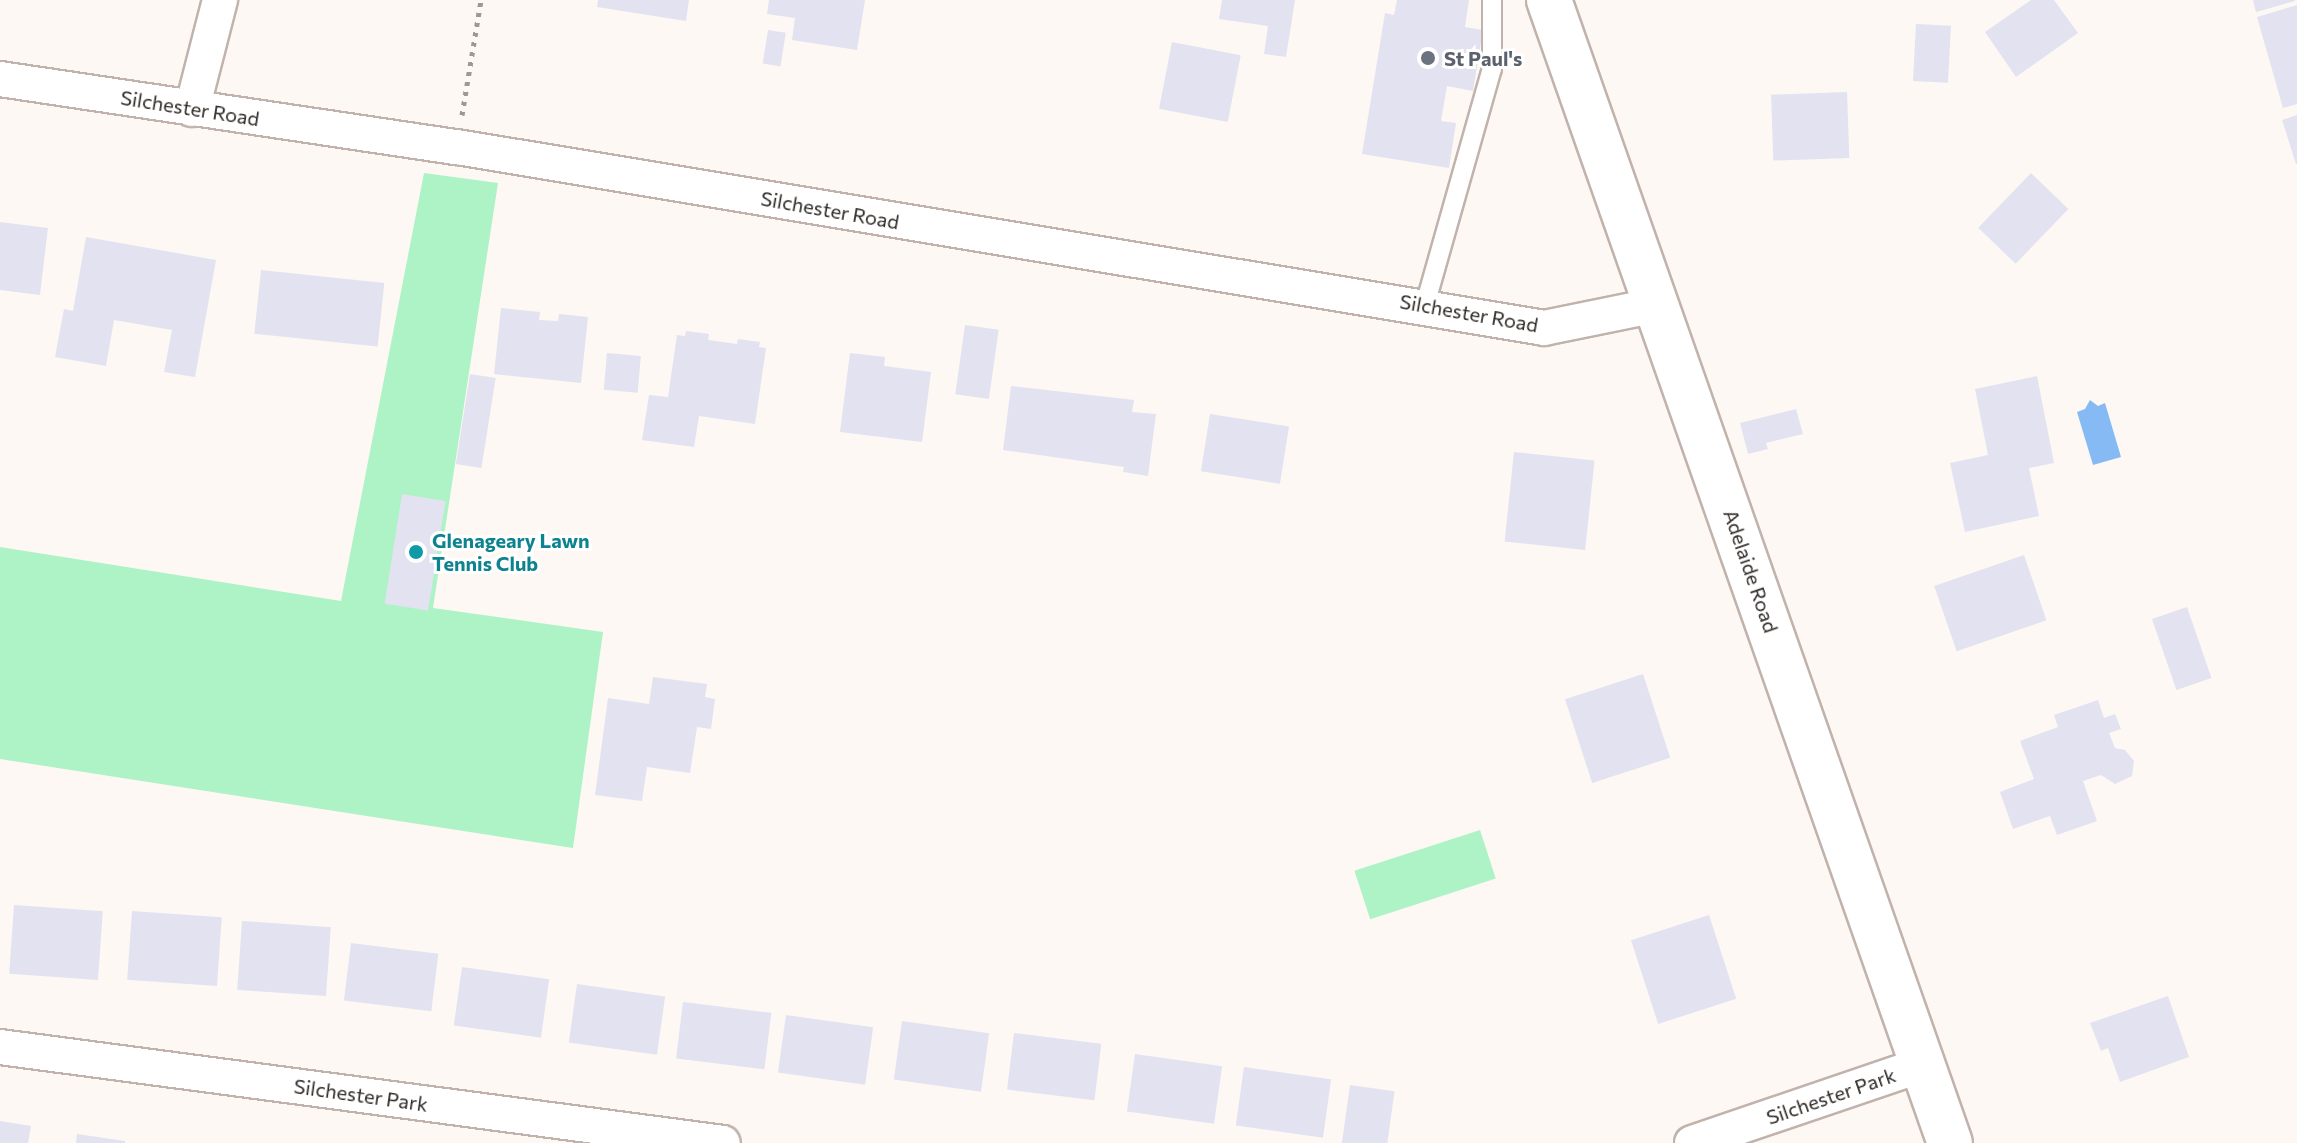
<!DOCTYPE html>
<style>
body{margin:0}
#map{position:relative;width:2297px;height:1143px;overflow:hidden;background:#fef8f4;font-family:Commissioner,sans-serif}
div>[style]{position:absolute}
.green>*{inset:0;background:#adf3c6;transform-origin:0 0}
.water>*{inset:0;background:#86baf4}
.building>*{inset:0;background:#e2e2f1;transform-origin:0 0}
.path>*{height:5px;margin-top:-2.5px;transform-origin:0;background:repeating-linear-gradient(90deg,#9d9894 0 4px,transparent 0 10px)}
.roads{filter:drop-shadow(2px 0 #c1b3ab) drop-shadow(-2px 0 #c1b3ab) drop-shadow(0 2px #c1b3ab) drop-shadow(0 -2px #c1b3ab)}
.lane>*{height:18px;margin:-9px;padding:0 9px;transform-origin:9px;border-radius:9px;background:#fff}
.street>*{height:34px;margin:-17px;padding:0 17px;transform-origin:17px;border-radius:17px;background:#fff}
.secondary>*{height:44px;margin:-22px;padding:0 22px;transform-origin:22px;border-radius:22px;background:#fff}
.dots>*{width:22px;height:22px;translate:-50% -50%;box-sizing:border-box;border:4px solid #fff;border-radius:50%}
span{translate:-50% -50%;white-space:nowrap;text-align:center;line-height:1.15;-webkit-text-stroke:6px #fff;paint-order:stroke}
.worship-label{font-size:20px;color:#5b616d;font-weight:700}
.left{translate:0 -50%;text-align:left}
.street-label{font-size:20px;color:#2d2825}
.culture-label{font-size:20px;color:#0d838f;font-weight:700}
</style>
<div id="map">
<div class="green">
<div style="clip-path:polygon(424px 173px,498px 183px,433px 608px,603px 632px,573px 848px,0 759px,0 547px,341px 601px)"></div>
<div style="left:1480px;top:830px;width:51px;height:132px;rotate:72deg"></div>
</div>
<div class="water">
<div style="clip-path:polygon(2090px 400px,2098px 406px,2105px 403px,2121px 457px,2093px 465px,2077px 412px,2085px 409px)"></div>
</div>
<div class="building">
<div style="clip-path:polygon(598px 0,689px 0,686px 21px,597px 7px)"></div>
<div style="clip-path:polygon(769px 0,865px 0,857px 50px,792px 40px,795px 18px,767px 14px)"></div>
<div style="clip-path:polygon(1222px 0,1295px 0,1286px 57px,1264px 54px,1268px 26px,1219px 19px)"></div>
<div style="clip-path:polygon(1397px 0,1469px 0,1465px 27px,1483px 30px,1473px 91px,1447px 86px,1441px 121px,1456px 123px,1449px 168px,1362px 154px,1385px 13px,1394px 15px)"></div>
<div style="clip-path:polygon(2031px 0,2054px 0,2078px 33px,2016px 77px,1985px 32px)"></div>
<div style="clip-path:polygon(2253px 0,2295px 0,2295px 1px,2256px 12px)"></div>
<div style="clip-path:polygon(2297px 5px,2297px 104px,2283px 108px,2257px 17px)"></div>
<div style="left:1916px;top:24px;width:35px;height:57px;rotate:3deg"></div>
<div style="left:768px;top:30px;width:18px;height:34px;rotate:9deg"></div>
<div style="left:1172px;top:42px;width:70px;height:68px;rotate:11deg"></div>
<div style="left:1847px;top:92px;width:66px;height:76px;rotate:88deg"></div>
<div style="clip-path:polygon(2297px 115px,2297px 164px,2296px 164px,2282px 120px)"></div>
<div style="left:2031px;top:173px;width:52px;height:76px;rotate:44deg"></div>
<div style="clip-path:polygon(0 222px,48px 228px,40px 295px,0 290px)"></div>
<div style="clip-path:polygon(86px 237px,216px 260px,195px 377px,164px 372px,172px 330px,114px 320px,106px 366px,55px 357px,64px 309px,73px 311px)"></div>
<div style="left:261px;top:270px;width:124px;height:64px;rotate:6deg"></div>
<div style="clip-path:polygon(501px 308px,540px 312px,539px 320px,558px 321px,559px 314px,588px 317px,581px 383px,494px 374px)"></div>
<div style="left:965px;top:325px;width:34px;height:70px;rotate:8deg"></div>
<div style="clip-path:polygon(686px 331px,709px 334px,708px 340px,737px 344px,738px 339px,760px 342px,759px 347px,766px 348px,755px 424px,699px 416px,694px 447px,642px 440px,649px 395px,668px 397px,677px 335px,685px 336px)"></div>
<div style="left:607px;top:353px;width:34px;height:37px;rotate:5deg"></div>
<div style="clip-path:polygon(850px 353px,885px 357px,884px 366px,931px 372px,922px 442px,840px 432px)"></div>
<div style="left:470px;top:374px;width:26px;height:91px;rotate:9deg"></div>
<div style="clip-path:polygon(2037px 376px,2054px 463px,2029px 468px,2039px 516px,1965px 532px,1950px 463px,1988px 455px,1975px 389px)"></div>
<div style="clip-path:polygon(1011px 386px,1134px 400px,1132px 412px,1156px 414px,1148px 476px,1123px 472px,1124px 467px,1003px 450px)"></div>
<div style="clip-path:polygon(1796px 409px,1803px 434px,1766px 443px,1768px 449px,1748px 454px,1740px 423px)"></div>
<div style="left:1210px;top:414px;width:80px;height:58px;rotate:9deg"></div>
<div style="left:1514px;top:452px;width:81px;height:90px;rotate:6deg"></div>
<div style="left:402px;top:494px;width:44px;height:111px;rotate:9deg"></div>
<div style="left:2024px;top:555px;width:69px;height:95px;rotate:71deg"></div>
<div style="left:2187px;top:607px;width:75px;height:37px;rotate:71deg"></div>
<div style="left:1643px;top:674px;width:88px;height:82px;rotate:72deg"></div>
<div style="clip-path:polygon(653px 677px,707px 684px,705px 697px,715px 699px,711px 729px,697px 727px,690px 773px,647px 767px,642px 801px,595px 795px,608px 698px,649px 704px)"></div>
<div style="clip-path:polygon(2098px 700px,2104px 718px,2115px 714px,2121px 729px,2109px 733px,2115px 748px,2125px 750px,2134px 761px,2132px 776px,2115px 784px,2101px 775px,2083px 781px,2097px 821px,2057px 835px,2050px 816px,2013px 829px,2000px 792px,2034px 779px,2020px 741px,2058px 727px,2054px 715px)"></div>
<div style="left:14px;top:905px;width:89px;height:69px;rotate:4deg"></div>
<div style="left:132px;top:911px;width:90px;height:69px;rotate:4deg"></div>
<div style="left:1709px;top:915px;width:88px;height:82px;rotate:72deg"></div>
<div style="left:242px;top:921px;width:89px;height:69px;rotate:4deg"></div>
<div style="left:351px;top:943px;width:88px;height:58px;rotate:7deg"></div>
<div style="left:462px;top:967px;width:88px;height:59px;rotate:8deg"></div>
<div style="left:577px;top:984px;width:89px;height:59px;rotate:8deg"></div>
<div style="clip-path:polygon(2168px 996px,2189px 1057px,2120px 1082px,2108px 1048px,2101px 1051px,2090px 1023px)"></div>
<div style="left:683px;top:1002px;width:89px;height:57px;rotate:7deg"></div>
<div style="left:786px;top:1015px;width:88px;height:58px;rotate:8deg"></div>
<div style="left:902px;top:1021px;width:88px;height:59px;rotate:8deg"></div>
<div style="left:1014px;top:1033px;width:88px;height:57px;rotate:7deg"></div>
<div style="left:1135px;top:1054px;width:88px;height:58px;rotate:8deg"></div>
<div style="left:1244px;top:1067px;width:88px;height:59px;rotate:8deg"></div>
<div style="left:1350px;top:1085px;width:45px;height:59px;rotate:8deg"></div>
<div style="clip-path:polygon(0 1121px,31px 1126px,28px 1143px,0 1143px)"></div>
<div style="clip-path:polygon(77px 1134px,125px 1141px,125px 1143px,76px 1143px)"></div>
</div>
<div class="path">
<div style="left:462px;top:115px;width:117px;rotate:-80.6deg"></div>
</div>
<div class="roads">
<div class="lane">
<div style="left:1425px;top:305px;width:245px;rotate:-74.2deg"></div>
<div style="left:1492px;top:69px;width:69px;rotate:-90deg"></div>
</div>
<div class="street">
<div style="left:0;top:79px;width:462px;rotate:8.5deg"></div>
<div style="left:457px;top:147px;width:1102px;rotate:9.45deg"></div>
<div style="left:1544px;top:328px;width:115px;rotate:-11.5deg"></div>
<div style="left:192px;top:109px;width:113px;rotate:-75.6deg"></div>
<div style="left:0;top:1047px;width:729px;rotate:7.56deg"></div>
<div style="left:1692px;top:1143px;width:245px;rotate:-18.8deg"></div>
</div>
<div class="secondary">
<div style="left:1549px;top:0;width:1211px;rotate:70.67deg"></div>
</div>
</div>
<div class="dots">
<div style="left:1428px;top:58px;background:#6b7280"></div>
<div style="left:416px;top:552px;background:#0f9aa8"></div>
</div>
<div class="worship-label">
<span class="left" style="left:1444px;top:58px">St Paul's</span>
</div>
<div class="street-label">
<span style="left:190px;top:108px;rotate:9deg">Silchester Road</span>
<span style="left:830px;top:210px;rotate:10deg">Silchester Road</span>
<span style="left:1469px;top:313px;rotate:10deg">Silchester Road</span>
<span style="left:1751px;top:571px;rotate:71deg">Adelaide Road</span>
<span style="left:361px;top:1095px;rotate:8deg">Silchester Park</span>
<span style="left:1831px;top:1096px;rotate:-19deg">Silchester Park</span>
</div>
<div class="culture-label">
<span class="left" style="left:432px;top:552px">Glenageary Lawn<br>Tennis Club</span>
</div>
</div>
